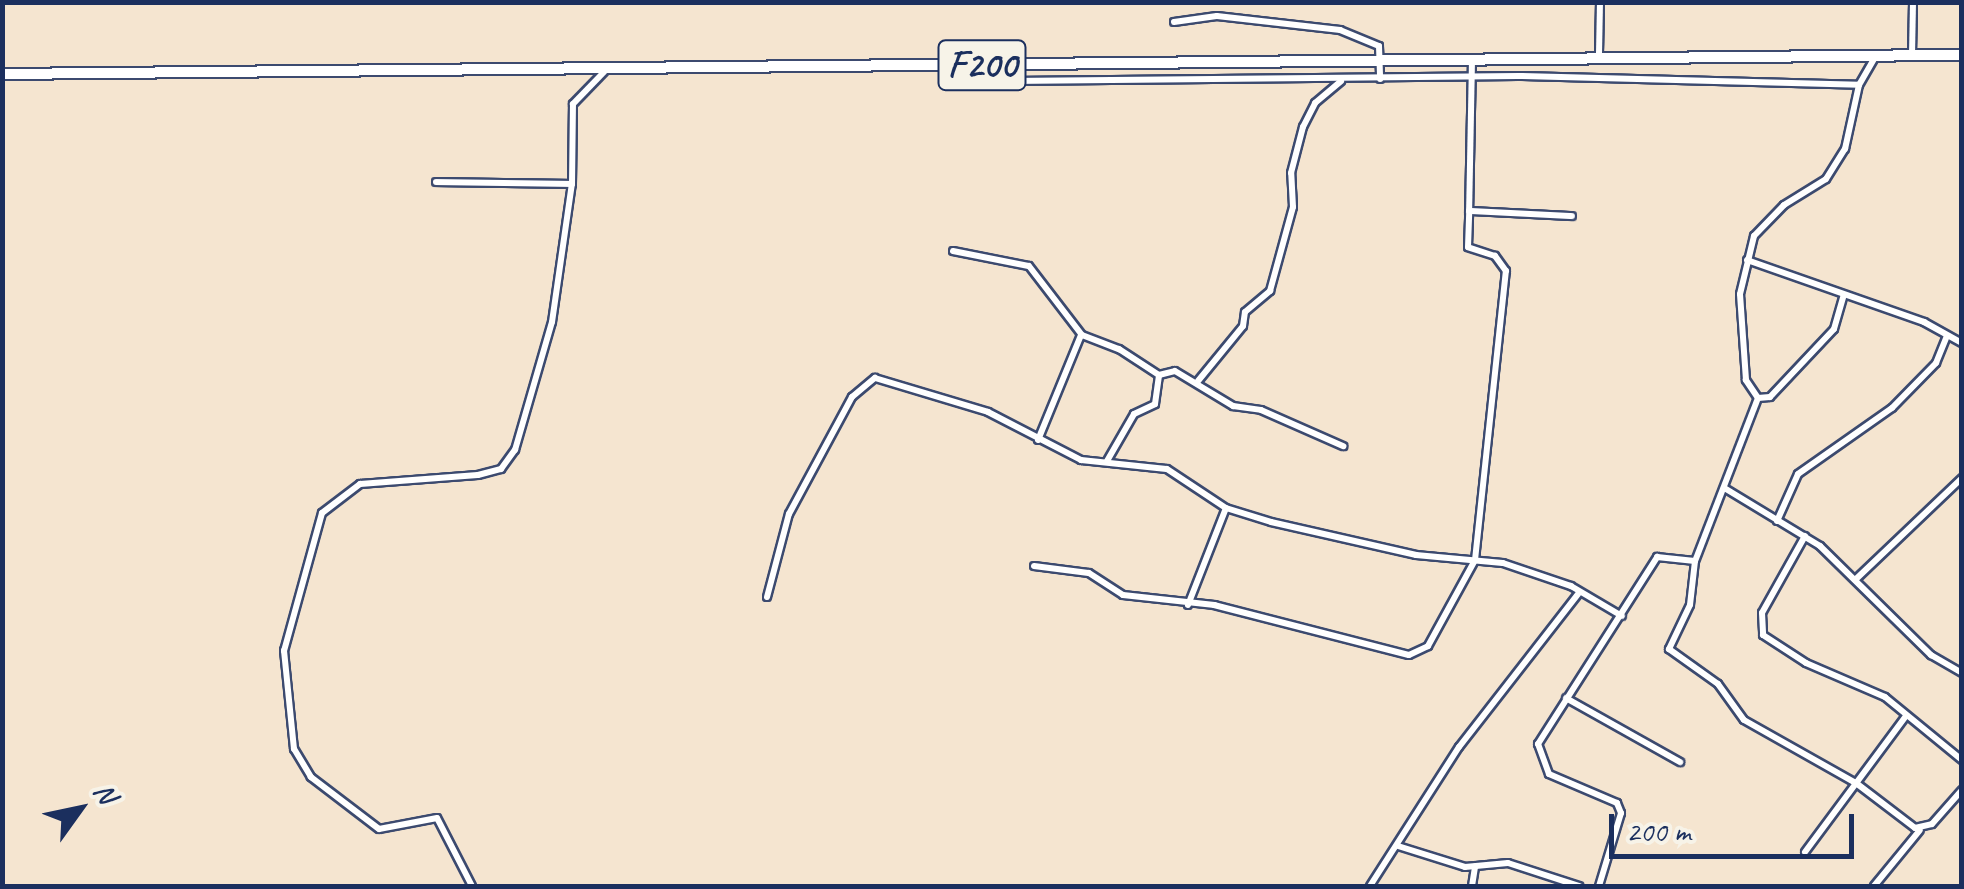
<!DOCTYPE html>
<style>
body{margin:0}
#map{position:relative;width:1964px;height:889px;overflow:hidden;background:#f5e5d0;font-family:Caveat,sans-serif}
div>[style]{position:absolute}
.roads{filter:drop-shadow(2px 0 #3c4a6f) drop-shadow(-2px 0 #3c4a6f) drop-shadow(0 2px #3c4a6f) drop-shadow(0 -2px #3c4a6f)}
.street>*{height:6px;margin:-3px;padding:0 3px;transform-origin:3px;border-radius:3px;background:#fff}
.primary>*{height:10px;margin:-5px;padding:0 5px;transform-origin:5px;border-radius:5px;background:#fff}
span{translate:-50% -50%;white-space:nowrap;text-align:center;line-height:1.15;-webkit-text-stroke:9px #f7f3e8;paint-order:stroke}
.shield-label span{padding:2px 8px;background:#f7f3e8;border:2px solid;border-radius:8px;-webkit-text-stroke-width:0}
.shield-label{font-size:38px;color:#1b2f5e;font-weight:700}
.frame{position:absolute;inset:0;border:5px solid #1b2f5e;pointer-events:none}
.north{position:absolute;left:30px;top:759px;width:100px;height:100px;-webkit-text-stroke:8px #f7f3e8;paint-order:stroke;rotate:57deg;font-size:28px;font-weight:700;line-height:40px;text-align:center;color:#1b2f5e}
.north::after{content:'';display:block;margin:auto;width:35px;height:45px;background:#1b2f5e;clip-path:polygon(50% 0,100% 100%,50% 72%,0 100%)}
.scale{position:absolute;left:1609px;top:814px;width:245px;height:45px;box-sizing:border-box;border:5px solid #1b2f5e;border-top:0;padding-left:12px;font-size:30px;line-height:35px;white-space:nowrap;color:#1b2f5e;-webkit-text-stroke:8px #f7f3e8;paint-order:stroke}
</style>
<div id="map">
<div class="roads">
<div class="street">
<div style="left:1174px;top:22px;width:43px;rotate:-7.9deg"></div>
<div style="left:1217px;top:16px;width:124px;rotate:6.5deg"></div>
<div style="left:1340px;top:30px;width:42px;rotate:22.3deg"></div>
<div style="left:1379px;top:46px;width:33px;rotate:88deg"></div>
<div style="left:1599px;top:54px;width:52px;rotate:-88.9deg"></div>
<div style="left:1912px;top:55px;width:53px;rotate:-88.9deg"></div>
<div style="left:1472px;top:60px;width:151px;rotate:91.1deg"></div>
<div style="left:1469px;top:211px;width:103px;rotate:2.8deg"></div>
<div style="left:1010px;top:81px;width:512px;rotate:-0.56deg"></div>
<div style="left:1522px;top:76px;width:337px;rotate:1.5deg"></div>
<div style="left:436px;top:182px;width:136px;rotate:0.8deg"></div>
<div style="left:953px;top:251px;width:77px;rotate:11.2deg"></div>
<div style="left:1029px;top:266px;width:87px;rotate:52.5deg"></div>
<div style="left:1082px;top:335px;width:40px;rotate:21deg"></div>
<div style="left:1119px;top:349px;width:48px;rotate:33deg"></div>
<div style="left:1747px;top:260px;width:188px;rotate:19.3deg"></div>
<div style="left:1924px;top:322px;width:43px;rotate:28.9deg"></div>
<div style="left:1198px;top:381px;width:71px;rotate:-50.7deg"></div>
<div style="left:1243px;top:326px;width:14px;rotate:-82deg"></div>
<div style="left:1245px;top:312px;width:33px;rotate:-40deg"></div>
<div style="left:1270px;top:291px;width:87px;rotate:-74.7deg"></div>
<div style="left:1293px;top:207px;width:34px;rotate:-93deg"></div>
<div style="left:1291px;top:173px;width:48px;rotate:-75.4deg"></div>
<div style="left:1303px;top:127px;width:27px;rotate:-63deg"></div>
<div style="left:1315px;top:103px;width:34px;rotate:-40deg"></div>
<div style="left:1758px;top:398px;width:175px;rotate:111.1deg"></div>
<div style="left:1695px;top:561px;width:44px;rotate:96.5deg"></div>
<div style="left:1690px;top:605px;width:49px;rotate:115.5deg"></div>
<div style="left:1669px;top:649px;width:60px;rotate:35.5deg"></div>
<div style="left:1718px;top:684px;width:44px;rotate:54.2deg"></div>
<div style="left:1744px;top:720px;width:129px;rotate:29.4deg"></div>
<div style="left:1856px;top:783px;width:74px;rotate:37.3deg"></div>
<div style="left:1915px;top:828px;width:17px;rotate:-13deg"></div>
<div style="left:1932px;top:824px;width:45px;rotate:-48.6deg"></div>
<div style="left:1758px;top:398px;width:22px;rotate:-124deg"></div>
<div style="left:1746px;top:380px;width:86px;rotate:-94deg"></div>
<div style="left:1740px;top:294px;width:60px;rotate:-76.4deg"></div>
<div style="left:1754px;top:236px;width:43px;rotate:-45.9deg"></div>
<div style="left:1784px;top:205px;width:49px;rotate:-31.8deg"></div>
<div style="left:1826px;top:179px;width:36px;rotate:-58deg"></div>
<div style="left:1845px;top:149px;width:66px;rotate:-77.7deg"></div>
<div style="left:1859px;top:85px;width:32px;rotate:-60deg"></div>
<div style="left:1758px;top:398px;width:12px;rotate:-5deg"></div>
<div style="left:1770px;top:397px;width:93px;rotate:-46.7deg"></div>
<div style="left:1834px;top:329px;width:35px;rotate:-74deg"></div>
<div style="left:1038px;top:440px;width:113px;rotate:-67.7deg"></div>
<div style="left:1107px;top:461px;width:54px;rotate:-60.1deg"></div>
<div style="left:1134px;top:414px;width:23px;rotate:-25deg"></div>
<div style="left:1155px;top:404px;width:29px;rotate:-82deg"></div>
<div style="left:1159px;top:375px;width:16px;rotate:-14deg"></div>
<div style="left:1175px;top:371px;width:68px;rotate:31.1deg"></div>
<div style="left:1233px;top:406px;width:28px;rotate:8deg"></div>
<div style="left:1261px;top:410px;width:90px;rotate:23.7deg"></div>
<div style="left:1726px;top:489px;width:110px;rotate:31.2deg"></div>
<div style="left:1820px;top:546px;width:156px;rotate:44.5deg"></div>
<div style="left:1931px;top:655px;width:36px;rotate:30deg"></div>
<div style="left:1777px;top:521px;width:51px;rotate:-65.9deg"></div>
<div style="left:1798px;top:474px;width:115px;rotate:-35.1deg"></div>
<div style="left:1892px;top:408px;width:63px;rotate:-45.6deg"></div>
<div style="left:1936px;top:363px;width:29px;rotate:-68deg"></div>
<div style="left:1805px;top:536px;width:88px;rotate:119.2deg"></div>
<div style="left:1762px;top:613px;width:22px;rotate:87deg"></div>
<div style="left:1763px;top:635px;width:51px;rotate:33.1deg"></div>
<div style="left:1806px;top:663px;width:86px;rotate:23.3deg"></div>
<div style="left:1885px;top:697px;width:99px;rotate:39.3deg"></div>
<div style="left:1034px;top:566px;width:55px;rotate:7.3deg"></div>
<div style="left:1089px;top:573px;width:40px;rotate:32.9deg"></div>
<div style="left:1123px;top:595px;width:92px;rotate:6.3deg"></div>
<div style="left:1214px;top:605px;width:201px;rotate:14.4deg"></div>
<div style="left:1409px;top:655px;width:21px;rotate:-25deg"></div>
<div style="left:1428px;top:646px;width:98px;rotate:-61.3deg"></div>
<div style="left:1475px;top:560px;width:291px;rotate:-83.9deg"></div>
<div style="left:1506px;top:271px;width:19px;rotate:-126deg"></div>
<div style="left:1495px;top:256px;width:28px;rotate:-162deg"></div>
<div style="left:1468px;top:247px;width:36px;rotate:-88deg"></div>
<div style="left:1855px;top:580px;width:148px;rotate:-43.6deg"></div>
<div style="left:767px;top:597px;width:86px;rotate:-75.2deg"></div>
<div style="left:789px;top:514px;width:133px;rotate:-61.7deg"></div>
<div style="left:852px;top:397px;width:30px;rotate:-40deg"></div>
<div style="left:875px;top:378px;width:118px;rotate:16.7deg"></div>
<div style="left:988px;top:412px;width:105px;rotate:27.3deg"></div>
<div style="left:1081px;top:460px;width:86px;rotate:6deg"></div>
<div style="left:1167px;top:469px;width:71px;rotate:33.5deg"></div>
<div style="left:1226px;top:508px;width:47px;rotate:17.3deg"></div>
<div style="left:1271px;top:522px;width:149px;rotate:12.8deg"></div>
<div style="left:1416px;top:555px;width:87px;rotate:5.3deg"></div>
<div style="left:1503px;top:563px;width:72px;rotate:18.7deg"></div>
<div style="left:1571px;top:586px;width:59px;rotate:30.5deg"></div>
<div style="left:1188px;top:605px;width:104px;rotate:-68.6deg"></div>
<div style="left:1566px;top:698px;width:131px;rotate:29.3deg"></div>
<div style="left:1398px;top:846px;width:70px;rotate:17.4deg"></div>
<div style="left:1465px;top:867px;width:43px;rotate:-5.3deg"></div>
<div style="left:1508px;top:863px;width:75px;rotate:17.9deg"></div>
<div style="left:1805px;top:852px;width:169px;rotate:-53.4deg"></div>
<div style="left:472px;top:886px;width:76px;rotate:-117.2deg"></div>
<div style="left:437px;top:818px;width:59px;rotate:169.3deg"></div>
<div style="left:379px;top:829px;width:86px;rotate:-142.6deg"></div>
<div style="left:311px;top:777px;width:33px;rotate:-121deg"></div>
<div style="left:294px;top:749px;width:99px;rotate:-95.8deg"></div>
<div style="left:284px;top:651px;width:143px;rotate:-74.6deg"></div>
<div style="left:322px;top:513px;width:48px;rotate:-37.3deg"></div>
<div style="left:360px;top:484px;width:118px;rotate:-4.4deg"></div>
<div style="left:478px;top:475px;width:24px;rotate:-15deg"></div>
<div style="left:501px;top:469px;width:24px;rotate:-54deg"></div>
<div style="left:515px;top:450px;width:133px;rotate:-73.9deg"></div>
<div style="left:552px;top:322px;width:139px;rotate:-81.8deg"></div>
<div style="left:572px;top:184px;width:80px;rotate:-89.3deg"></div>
<div style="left:573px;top:104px;width:45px;rotate:-45.9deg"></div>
<div style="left:1370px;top:886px;width:165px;rotate:-57.4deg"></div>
<div style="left:1459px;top:747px;width:194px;rotate:-52.1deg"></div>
<div style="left:1472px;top:886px;width:20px;rotate:-81deg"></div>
<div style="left:1599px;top:886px;width:76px;rotate:-73.2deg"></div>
<div style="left:1621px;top:813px;width:11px;rotate:-112deg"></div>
<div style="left:1617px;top:803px;width:74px;rotate:-156.9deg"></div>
<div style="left:1549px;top:774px;width:32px;rotate:-110deg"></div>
<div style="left:1538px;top:744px;width:222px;rotate:-57.5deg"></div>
<div style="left:1657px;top:557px;width:38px;rotate:6deg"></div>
<div style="left:1874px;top:886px;width:72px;rotate:-50.6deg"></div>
</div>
<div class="primary">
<div style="left:2px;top:74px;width:1960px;rotate:-0.56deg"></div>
</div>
</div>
<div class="shield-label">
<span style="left:982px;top:65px">F200</span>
</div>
<div class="frame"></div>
<div class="north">N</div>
<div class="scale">200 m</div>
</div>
